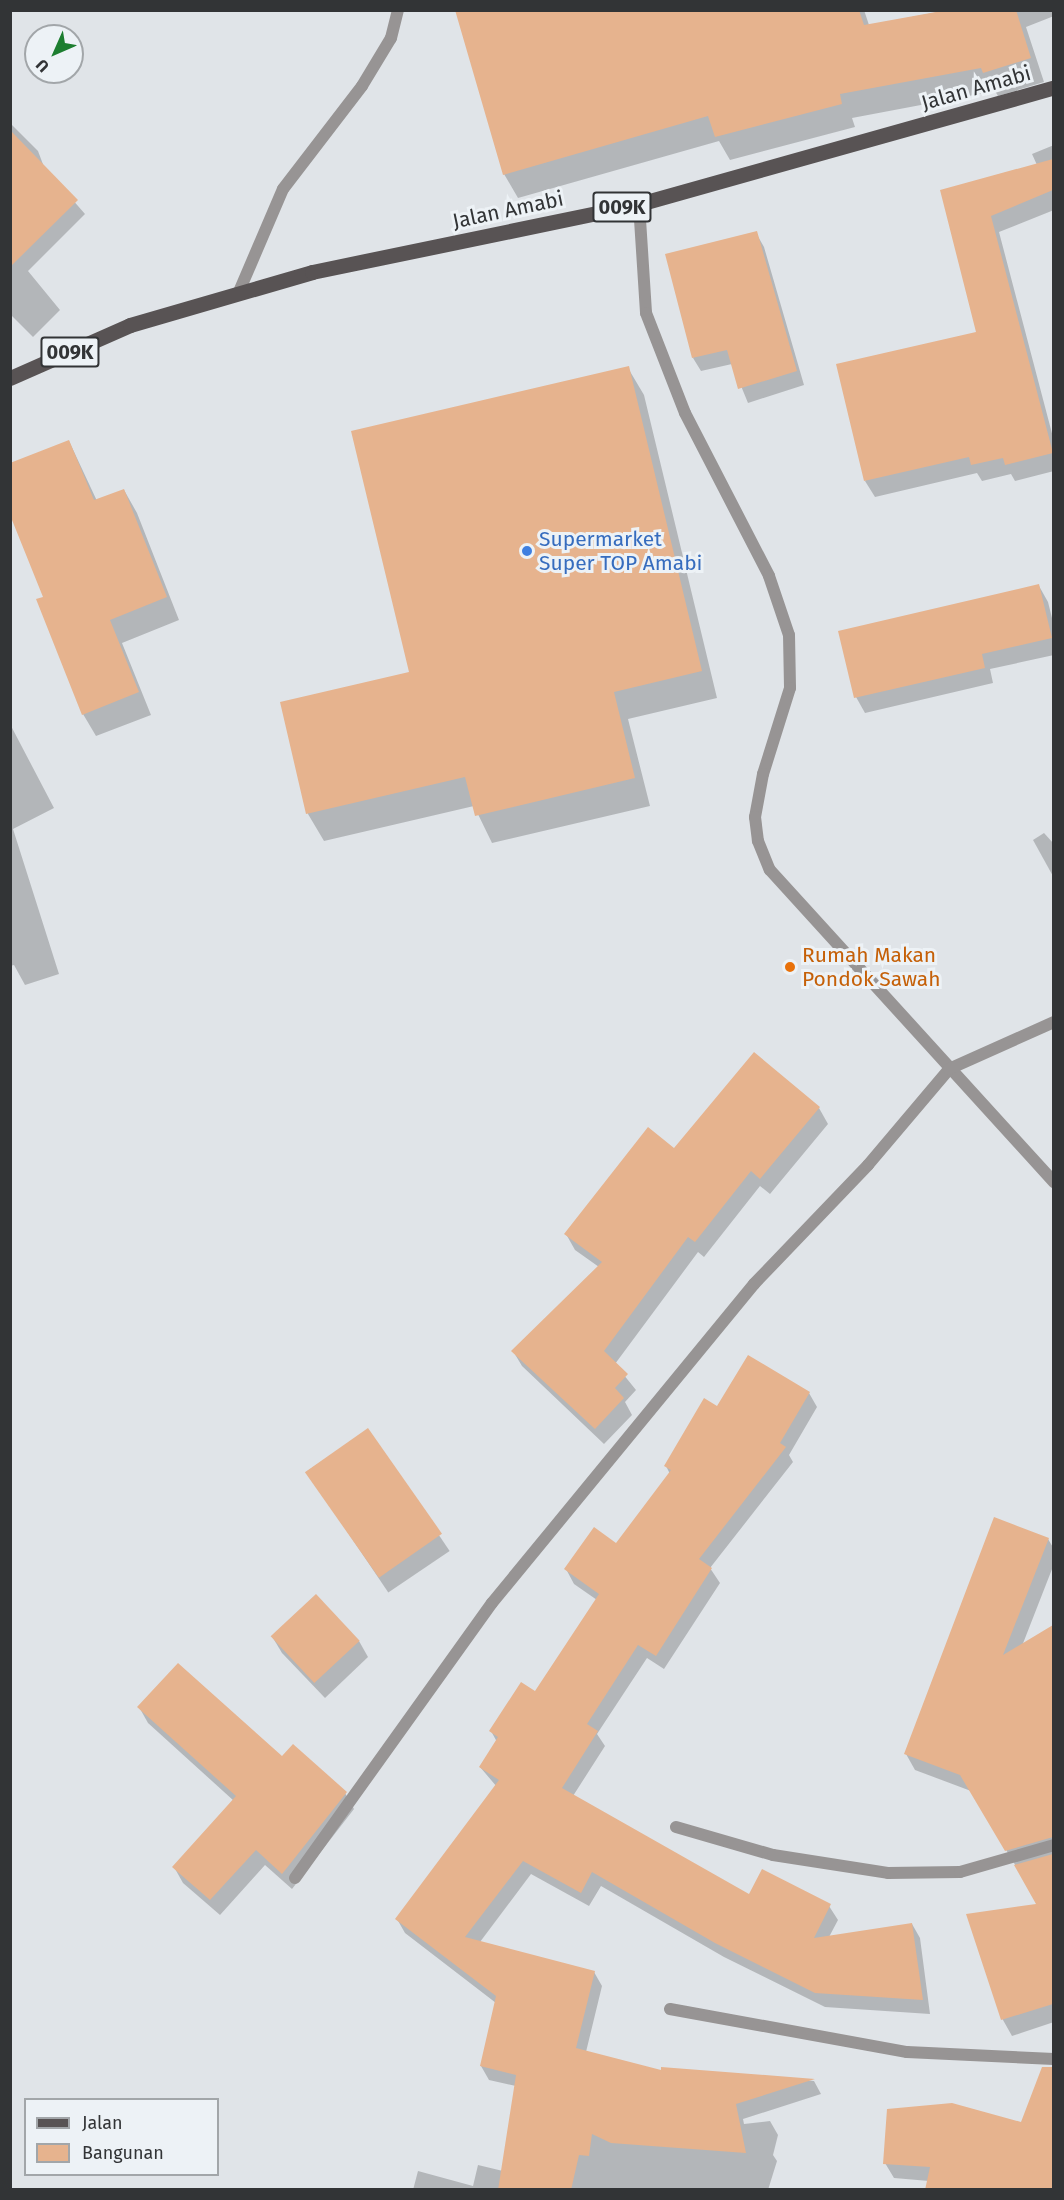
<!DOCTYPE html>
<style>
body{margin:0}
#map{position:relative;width:1064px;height:2200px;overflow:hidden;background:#e0e4e8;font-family:"Fira Sans",sans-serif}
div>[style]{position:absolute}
.shadow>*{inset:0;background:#0003;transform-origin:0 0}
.building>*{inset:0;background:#e6b38e;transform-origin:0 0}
.lane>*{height:12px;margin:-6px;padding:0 6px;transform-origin:6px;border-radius:6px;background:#979494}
.street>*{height:12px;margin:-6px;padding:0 6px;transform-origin:6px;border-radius:6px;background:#979494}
.primary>*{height:15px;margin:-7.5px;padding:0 7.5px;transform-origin:7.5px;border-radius:7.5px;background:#585354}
.dots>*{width:16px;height:16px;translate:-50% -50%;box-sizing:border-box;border:3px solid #edf2f6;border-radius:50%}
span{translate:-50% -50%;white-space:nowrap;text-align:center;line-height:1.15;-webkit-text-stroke:6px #edf2f6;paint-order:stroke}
.shield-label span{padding:2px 4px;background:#edf2f6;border:2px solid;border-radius:4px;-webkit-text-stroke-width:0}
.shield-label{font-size:20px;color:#323436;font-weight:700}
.street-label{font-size:21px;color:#323436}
.shop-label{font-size:21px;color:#366cbe}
.left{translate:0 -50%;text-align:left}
.food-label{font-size:21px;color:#c56008}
.frame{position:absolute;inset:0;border:12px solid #323436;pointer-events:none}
.legend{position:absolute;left:24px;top:2098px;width:195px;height:78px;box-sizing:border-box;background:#edf2f6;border:2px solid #a2a6a9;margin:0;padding:8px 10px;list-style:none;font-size:18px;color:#323436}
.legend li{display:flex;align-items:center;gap:12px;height:30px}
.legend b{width:30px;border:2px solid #a2a6a9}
.north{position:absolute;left:24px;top:24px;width:60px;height:60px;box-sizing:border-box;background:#edf2f6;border:2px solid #a2a6a9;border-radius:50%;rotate:225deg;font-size:16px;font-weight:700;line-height:24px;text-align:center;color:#323436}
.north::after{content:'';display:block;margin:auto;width:21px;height:27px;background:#1d7e30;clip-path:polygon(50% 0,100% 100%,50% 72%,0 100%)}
</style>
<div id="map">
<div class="shadow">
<div style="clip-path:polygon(456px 10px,864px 10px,869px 25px,949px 10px,1054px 10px,1054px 16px,1026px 27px,1044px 82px,998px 96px,995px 91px,852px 118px,855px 127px,730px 160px,719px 141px,518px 198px,504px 174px)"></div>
<div style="clip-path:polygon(10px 123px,38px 151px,44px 167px,85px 214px,28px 271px,60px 310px,33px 337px,10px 314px)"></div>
<div style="clip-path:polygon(1054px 145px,1054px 210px,999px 232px,1054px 441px,1054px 471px,1015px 481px,1011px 474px,982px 481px,977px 473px,875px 497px,865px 481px,978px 333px,941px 191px,1037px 165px,1032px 154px)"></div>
<div style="clip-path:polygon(756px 233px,764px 247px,804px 385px,748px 403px,732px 364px,701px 371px,693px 358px)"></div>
<div style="clip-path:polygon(628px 368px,644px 395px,717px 698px,628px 719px,650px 806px,492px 843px,474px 806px,324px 841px,308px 814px,282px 703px,411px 673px)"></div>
<div style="clip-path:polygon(69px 441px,97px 501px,124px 490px,137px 513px,179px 620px,122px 643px,151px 715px,96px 736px,83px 714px,45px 598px)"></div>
<div style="clip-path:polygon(1039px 586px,1048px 602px,1054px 626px,1054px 655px,990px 669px,993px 683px,865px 713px,856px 697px)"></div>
<div style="clip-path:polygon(10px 724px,54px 808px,13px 829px,59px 974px,25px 985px,14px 965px,10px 966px)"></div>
<div style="clip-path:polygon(1044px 833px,1054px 844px,1054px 878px,1033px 840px)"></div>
<div style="clip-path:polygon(819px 1108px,828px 1124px,770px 1194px,760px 1186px,704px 1257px,698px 1252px,615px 1364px,636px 1390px,625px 1402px,632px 1415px,604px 1444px,522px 1366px,513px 1351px,599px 1267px,575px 1250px,566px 1234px,674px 1150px)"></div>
<div style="clip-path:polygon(809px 1393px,817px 1407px,789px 1455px,793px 1462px,710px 1568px,720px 1583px,664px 1669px,647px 1658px,597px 1734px,605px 1746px,573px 1796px,750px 1896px,829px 1906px,838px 1920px,829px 1937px,912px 1924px,920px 1938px,930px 2014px,825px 2007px,724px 1957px,601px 1886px,589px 1906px,531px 1874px,480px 1942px,594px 1972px,602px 1986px,586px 2052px,662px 2071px,662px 2068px,814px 2081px,821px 2094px,743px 2119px,744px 2124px,770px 2121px,778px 2135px,773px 2155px,777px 2161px,768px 2190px,413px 2190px,418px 2171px,473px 2186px,478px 2165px,503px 2171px,516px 2086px,489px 2080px,481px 2066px,496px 2003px,405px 1933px,397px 1919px,497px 1787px,480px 1767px,497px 1742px,491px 1731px,536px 1693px,597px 1600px,574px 1584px,566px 1569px,616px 1545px,670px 1474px,666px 1466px,718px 1407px)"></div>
<div style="left:368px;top:1430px;width:146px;height:74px;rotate:56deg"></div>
<div style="clip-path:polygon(1048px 1539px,1054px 1549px,1054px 1564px,1022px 1646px,1054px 1627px,1054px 1768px,1035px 1775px,1054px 1806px,1054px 2022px,1012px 2036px,1003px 2020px,968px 1916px,1039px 1905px,971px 1791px,915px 1770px,906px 1754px)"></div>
<div style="clip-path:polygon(273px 1638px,359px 1641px,368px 1657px,325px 1698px,282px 1653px)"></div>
<div style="clip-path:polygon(139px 1707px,282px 1758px,345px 1793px,354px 1809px,292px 1889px,265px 1865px,220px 1915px,183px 1883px,174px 1867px,234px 1801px,148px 1723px)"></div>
<div style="clip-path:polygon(1050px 2069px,1054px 2075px,1054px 2190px,927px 2190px,929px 2181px,894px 2178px,885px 2163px,1021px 2123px)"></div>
</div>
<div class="building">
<div style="clip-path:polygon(455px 10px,859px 10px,864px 25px,947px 10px,1016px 10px,1031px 58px,983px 73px,981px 68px,840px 94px,842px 104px,715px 137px,708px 116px,503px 175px)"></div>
<div style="clip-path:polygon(10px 130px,78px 200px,10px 267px)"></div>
<div style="clip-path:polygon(1053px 159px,1053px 190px,991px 216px,1053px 453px,1005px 465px,1003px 458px,971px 465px,969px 457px,864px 481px,836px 364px,976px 332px,940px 190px)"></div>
<div style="clip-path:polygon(757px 231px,797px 371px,738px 389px,727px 350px,692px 358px,665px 254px)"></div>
<div style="clip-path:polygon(629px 366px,702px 671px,614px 692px,635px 778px,475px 816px,465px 777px,306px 814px,280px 702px,409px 672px,351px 431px)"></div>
<div style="clip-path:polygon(69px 440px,94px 500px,124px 489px,167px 597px,110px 620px,139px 692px,82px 715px,36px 599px,43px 597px,10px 515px,10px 463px)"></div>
<div style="clip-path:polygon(1039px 584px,1052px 638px,982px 654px,985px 668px,854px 698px,838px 631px)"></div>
<div style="clip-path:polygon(754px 1052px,820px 1107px,760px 1179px,751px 1171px,695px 1242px,688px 1237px,604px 1351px,628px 1374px,615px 1388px,624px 1398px,595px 1429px,511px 1351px,602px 1262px,564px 1234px,648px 1127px,674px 1148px)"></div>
<div style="clip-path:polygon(748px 1355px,810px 1392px,780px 1443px,786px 1447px,699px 1559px,712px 1568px,656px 1656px,638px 1645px,587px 1724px,598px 1731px,562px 1788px,749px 1894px,762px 1869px,831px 1904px,814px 1938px,912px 1923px,923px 2000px,815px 1993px,715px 1943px,592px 1872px,581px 1893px,523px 1861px,465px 1937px,595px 1971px,576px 2048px,661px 2070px,661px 2067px,815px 2079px,736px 2104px,746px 2153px,611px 2143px,592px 2134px,589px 2156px,579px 2155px,571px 2190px,498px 2190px,516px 2075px,480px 2066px,496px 1996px,395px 1919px,499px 1780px,479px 1767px,498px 1737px,489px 1731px,521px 1682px,535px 1691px,599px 1594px,564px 1569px,594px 1527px,616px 1543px,671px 1470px,664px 1466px,704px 1398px,717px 1406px)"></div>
<div style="left:368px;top:1428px;width:129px;height:77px;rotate:55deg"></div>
<div style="clip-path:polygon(994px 1517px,1049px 1538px,1003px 1655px,1053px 1625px,1053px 1837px,1005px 1851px,960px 1775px,904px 1754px)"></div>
<div style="left:316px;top:1594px;width:64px;height:62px;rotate:47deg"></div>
<div style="clip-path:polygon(178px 1663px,282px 1756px,293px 1744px,347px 1792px,282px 1874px,256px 1850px,210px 1900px,172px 1867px,236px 1796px,137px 1707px)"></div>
<div style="clip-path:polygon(1053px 1854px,1053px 2004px,1001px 2020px,966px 1914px,1036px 1904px,1014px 1865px)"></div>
<div style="clip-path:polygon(1042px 2067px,1053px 2067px,1053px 2190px,925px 2190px,930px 2167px,883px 2164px,887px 2109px,952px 2103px,1021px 2122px)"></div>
</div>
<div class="lane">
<div style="left:238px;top:294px;width:114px;rotate:-66.8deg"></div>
<div style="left:283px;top:189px;width:130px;rotate:-52.5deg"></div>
<div style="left:362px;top:86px;width:56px;rotate:-58.9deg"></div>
<div style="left:391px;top:38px;width:29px;rotate:-76deg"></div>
</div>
<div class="street">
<div style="left:639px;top:204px;width:109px;rotate:86.3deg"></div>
<div style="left:646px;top:313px;width:107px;rotate:68.7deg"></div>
<div style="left:685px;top:413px;width:183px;rotate:62.7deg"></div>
<div style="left:769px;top:576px;width:62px;rotate:71.3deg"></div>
<div style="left:789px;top:635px;width:53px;rotate:88.9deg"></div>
<div style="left:790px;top:688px;width:90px;rotate:107.4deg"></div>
<div style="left:763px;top:774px;width:44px;rotate:100.5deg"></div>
<div style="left:755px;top:817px;width:24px;rotate:83deg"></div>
<div style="left:758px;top:841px;width:31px;rotate:68deg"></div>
<div style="left:770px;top:870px;width:422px;rotate:47.7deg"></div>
<div style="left:676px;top:1827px;width:101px;rotate:16.1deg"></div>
<div style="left:773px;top:1855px;width:116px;rotate:8.9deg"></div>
<div style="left:888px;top:1873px;width:72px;rotate:-0.8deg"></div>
<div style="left:960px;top:1872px;width:98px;rotate:-16deg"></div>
<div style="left:295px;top:1878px;width:338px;rotate:-54.4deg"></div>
<div style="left:492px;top:1603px;width:413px;rotate:-50.6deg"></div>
<div style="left:754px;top:1284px;width:165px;rotate:-46.2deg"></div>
<div style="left:868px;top:1165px;width:126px;rotate:-49.8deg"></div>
<div style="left:949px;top:1069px;width:115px;rotate:-24.1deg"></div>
<div style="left:670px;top:2009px;width:241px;rotate:10.3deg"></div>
<div style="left:907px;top:2052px;width:147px;rotate:2.7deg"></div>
</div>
<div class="primary">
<div style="left:10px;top:378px;width:131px;rotate:-23.8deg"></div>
<div style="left:130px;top:325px;width:190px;rotate:-16.2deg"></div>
<div style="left:312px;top:272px;width:334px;rotate:-11.7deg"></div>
<div style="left:639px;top:204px;width:431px;rotate:-15.7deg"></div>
</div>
<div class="dots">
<div style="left:527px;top:551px;background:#3f7fe0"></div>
<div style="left:790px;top:967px;background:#e8710a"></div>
</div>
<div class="shield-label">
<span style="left:622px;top:207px">009K</span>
<span style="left:70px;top:352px">009K</span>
</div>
<div class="street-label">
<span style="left:976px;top:88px;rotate:-16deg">Jalan Amabi</span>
<span style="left:508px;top:210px;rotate:-12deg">Jalan Amabi</span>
</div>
<div class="shop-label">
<span class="left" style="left:539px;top:551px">Supermarket<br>Super TOP Amabi</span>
</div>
<div class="food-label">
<span class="left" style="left:802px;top:967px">Rumah Makan<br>Pondok Sawah</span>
</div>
<div class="frame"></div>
<ul class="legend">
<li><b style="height:8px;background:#585354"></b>Jalan</li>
<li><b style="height:16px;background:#e6b38e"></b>Bangunan</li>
</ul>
<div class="north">U</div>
</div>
